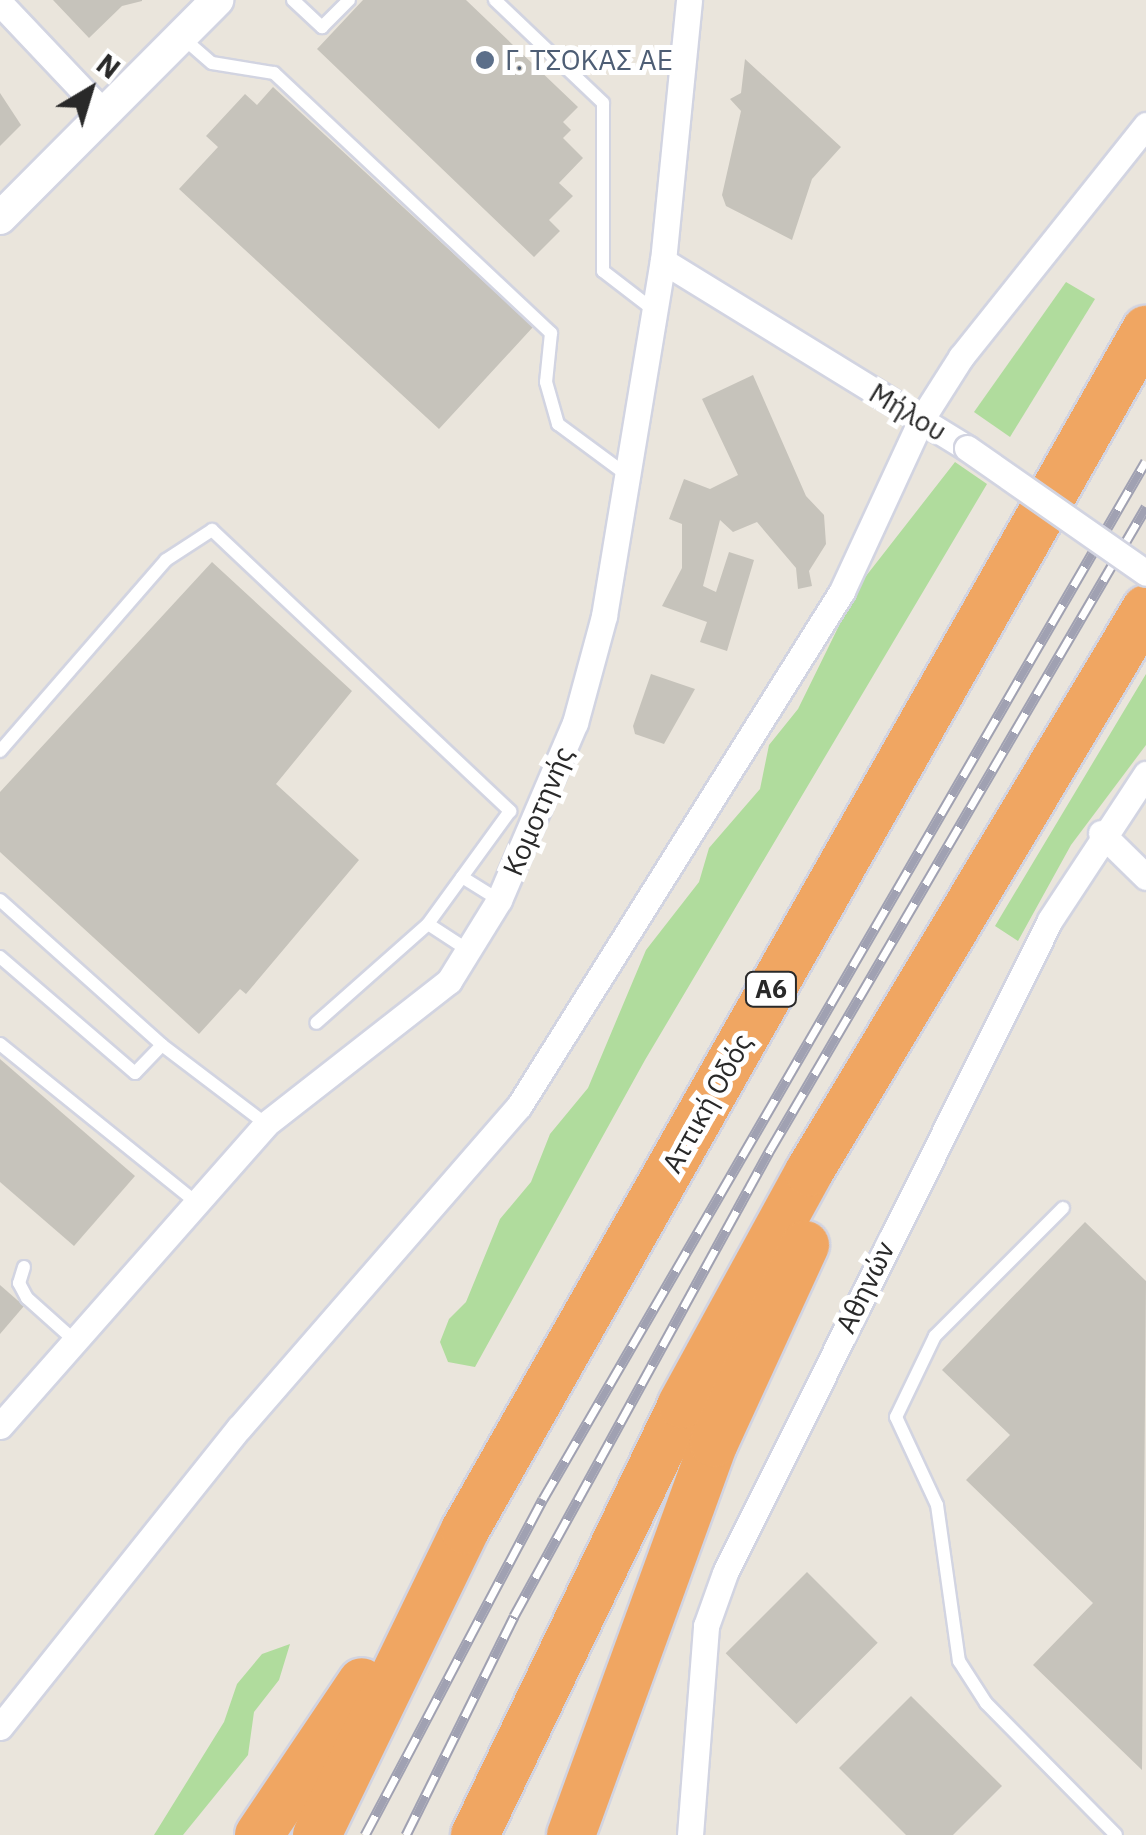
<!DOCTYPE html>
<meta charset="utf-8">
<style>
body{margin:0}
#map{position:relative;width:1146px;height:1835px;overflow:hidden;background:#eae5dc;font-family:"IBM Plex Sans",sans-serif}
div>[style]{position:absolute}
.green>*{inset:0;background:#b0dc9d}
.building>*{inset:0;background:#c6c3bb;transform-origin:0 0}
.roads{filter:drop-shadow(2px 0 #d2d4e1) drop-shadow(-2px 0 #d2d4e1) drop-shadow(0 2px #d2d4e1) drop-shadow(0 -2px #d2d4e1)}
.service>*{height:12px;margin:-6px;padding:0 6px;transform-origin:6px;border-radius:6px;background:#fff}
.minor>*{height:25px;margin:-12.5px;padding:0 12.5px;transform-origin:12.5px;border-radius:12.5px;background:#fff}
.tertiary>*{height:32px;margin:-16px;padding:0 16px;transform-origin:16px;border-radius:16px;background:#fff}
.motorway>*{height:48px;margin:-24px;padding:0 24px;transform-origin:24px;border-radius:24px;background:#f0a662}
.rail>*{height:11px;margin-top:-5.5px;transform-origin:0;background:repeating-linear-gradient(90deg,#fff 0 22px,#a0a1b2 0 44px);box-sizing:border-box;border-block:2px solid #a0a1b2}
.bridges{filter:drop-shadow(2px 0 #d2d4e1) drop-shadow(-2px 0 #d2d4e1) drop-shadow(0 2px #d2d4e1) drop-shadow(0 -2px #d2d4e1)}
.minor-bridge>*{height:25px;margin:-12.5px;padding:0 12.5px;transform-origin:12.5px;border-radius:12.5px;background:#fff}
.dots>*{width:28px;height:28px;translate:-50% -50%;box-sizing:border-box;border:5px solid #fff;border-radius:50%}
span{translate:-50% -50%;white-space:nowrap;text-align:center;line-height:1.15;-webkit-text-stroke:10px #fff;paint-order:stroke}
.shield-label span{padding:2px 8px;background:#fff;border:2px solid;border-radius:8px;-webkit-text-stroke-width:0}
.shield-label{font-size:25px;color:#292929;font-weight:700}
.service-label{font-size:28px;color:#4e5e75}
.left{translate:0 -50%;text-align:left}
.street-label{font-size:28px;color:#292929}
.north{position:absolute;left:40px;top:40px;width:100px;height:100px;-webkit-text-stroke:8px #fff;paint-order:stroke;rotate:38deg;font-size:28px;font-weight:700;line-height:40px;text-align:center;color:#292929}
.north::after{content:'';display:block;margin:auto;width:35px;height:45px;background:#292929;clip-path:polygon(50% 0,100% 100%,50% 72%,0 100%)}
</style>
<div id="map">
<div class="green">
<div style="clip-path:polygon(1066px 282px,1095px 299px,1010px 437px,974px 412px)"></div>
<div style="clip-path:polygon(955px 462px,987px 484px,645px 1060px,475px 1367px,448px 1362px,440px 1342px,449px 1319px,466px 1302px,500px 1219px,531px 1182px,550px 1134px,588px 1088px,646px 950px,699px 882px,709px 848px,760px 789px,769px 745px,798px 709px,859px 585px)"></div>
<div style="clip-path:polygon(1146px 674px,1146px 745px,1071px 845px,1018px 941px,995px 926px)"></div>
<div style="clip-path:polygon(290px 1644px,279px 1680px,254px 1712px,248px 1755px,183px 1835px,154px 1835px,224px 1722px,237px 1684px,262px 1654px)"></div>
</div>
<div class="building">
<div style="clip-path:polygon(53px 0,142px 0,142px 1px,122px 6px,89px 38px)"></div>
<div style="clip-path:polygon(363px 0,466px 0,578px 107px,563px 122px,571px 130px,563px 138px,583px 158px,559px 183px,573px 196px,549px 220px,560px 231px,534px 257px,317px 49px)"></div>
<div style="clip-path:polygon(745px 59px,841px 147px,812px 179px,792px 240px,726px 206px,722px 195px,741px 111px,730px 99px,741px 93px)"></div>
<div style="clip-path:polygon(273px 87px,533px 327px,439px 429px,179px 189px,218px 147px,206px 136px,245px 94px,257px 105px)"></div>
<div style="clip-path:polygon(0 93px,21px 125px,0 146px)"></div>
<div style="clip-path:polygon(753px 375px,806px 496px,824px 515px,826px 544px,809px 571px,812px 586px,798px 589px,796px 568px,757px 522px,733px 532px,720px 520px,703px 586px,716px 592px,729px 552px,754px 560px,727px 651px,700px 642px,707px 622px,662px 606px,682px 568px,682px 524px,669px 519px,684px 479px,710px 489px,738px 475px,702px 399px)"></div>
<div style="clip-path:polygon(212px 562px,352px 691px,276px 784px,359px 860px,246px 994px,240px 989px,199px 1034px,0 852px,0 792px)"></div>
<div style="clip-path:polygon(651px 674px,695px 689px,664px 744px,635px 734px,633px 726px)"></div>
<div style="clip-path:polygon(0 1059px,135px 1176px,74px 1246px,0 1182px)"></div>
<div style="clip-path:polygon(1085px 1222px,1146px 1281px,1142px 1770px,1033px 1665px,1093px 1603px,966px 1480px,1010px 1435px,942px 1370px)"></div>
<div style="clip-path:polygon(0 1285px,24px 1306px,0 1334px)"></div>
<div style="left:807px;top:1572px;width:100px;height:115px;rotate:45deg"></div>
<div style="clip-path:polygon(911px 1696px,1002px 1786px,953px 1835px,906px 1835px,839px 1768px)"></div>
</div>
<div class="roads">
<div class="service">
<div style="left:293px;top:0;width:40px;rotate:43deg"></div>
<div style="left:322px;top:27px;width:38px;rotate:-45deg"></div>
<div style="left:495px;top:0;width:149px;rotate:43.6deg"></div>
<div style="left:603px;top:103px;width:168px;rotate:90deg"></div>
<div style="left:603px;top:271px;width:66px;rotate:37.6deg"></div>
<div style="left:183px;top:38px;width:38px;rotate:41deg"></div>
<div style="left:212px;top:63px;width:63px;rotate:9.2deg"></div>
<div style="left:274px;top:73px;width:380px;rotate:43.2deg"></div>
<div style="left:551px;top:333px;width:49px;rotate:95.8deg"></div>
<div style="left:546px;top:382px;width:44px;rotate:74.1deg"></div>
<div style="left:558px;top:424px;width:86px;rotate:36.5deg"></div>
<div style="left:0;top:751px;width:253px;rotate:-49deg"></div>
<div style="left:166px;top:560px;width:55px;rotate:-33.1deg"></div>
<div style="left:212px;top:530px;width:410px;rotate:43.3deg"></div>
<div style="left:510px;top:811px;width:140px;rotate:126deg"></div>
<div style="left:428px;top:924px;width:149px;rotate:138.5deg"></div>
<div style="left:462px;top:877px;width:44px;rotate:31.9deg"></div>
<div style="left:0;top:900px;width:217px;rotate:41.8deg"></div>
<div style="left:162px;top:1045px;width:131px;rotate:37.2deg"></div>
<div style="left:428px;top:924px;width:51px;rotate:33.1deg"></div>
<div style="left:0;top:957px;width:178px;rotate:40.7deg"></div>
<div style="left:135px;top:1073px;width:39px;rotate:-46deg"></div>
<div style="left:0;top:1044px;width:247px;rotate:38.9deg"></div>
<div style="left:1063px;top:1208px;width:181px;rotate:135deg"></div>
<div style="left:935px;top:1336px;width:90px;rotate:115.7deg"></div>
<div style="left:896px;top:1417px;width:97px;rotate:65deg"></div>
<div style="left:937px;top:1505px;width:158px;rotate:82deg"></div>
<div style="left:959px;top:1661px;width:50px;rotate:57.3deg"></div>
<div style="left:986px;top:1703px;width:185px;rotate:45.4deg"></div>
<div style="left:24px;top:1267px;width:17px;rotate:107deg"></div>
<div style="left:19px;top:1283px;width:17px;rotate:62deg"></div>
<div style="left:27px;top:1298px;width:63px;rotate:41.8deg"></div>
</div>
<div class="minor">
<div style="left:0;top:3px;width:153px;rotate:46.6deg"></div>
<div style="left:663px;top:261px;width:357px;rotate:31.6deg"></div>
<div style="left:1101px;top:833px;width:63px;rotate:44.4deg"></div>
<div style="left:0;top:1426px;width:402px;rotate:-48.6deg"></div>
<div style="left:266px;top:1124px;width:232px;rotate:-38deg"></div>
<div style="left:449px;top:981px;width:95px;rotate:-58.3deg"></div>
<div style="left:499px;top:900px;width:193px;rotate:-66.8deg"></div>
<div style="left:575px;top:723px;width:111px;rotate:-74.8deg"></div>
<div style="left:604px;top:616px;width:360px;rotate:-80.6deg"></div>
<div style="left:663px;top:261px;width:262px;rotate:-84.3deg"></div>
<div style="left:0;top:1727px;width:383px;rotate:-51.4deg"></div>
<div style="left:239px;top:1428px;width:427px;rotate:-49deg"></div>
<div style="left:519px;top:1106px;width:608px;rotate:-57.9deg"></div>
<div style="left:842px;top:591px;width:188px;rotate:-65.2deg"></div>
<div style="left:921px;top:420px;width:75px;rotate:-57.6deg"></div>
<div style="left:961px;top:357px;width:297px;rotate:-51.4deg"></div>
<div style="left:690px;top:1835px;width:210px;rotate:-85.6deg"></div>
<div style="left:706px;top:1626px;width:56px;rotate:-70.3deg"></div>
<div style="left:725px;top:1573px;width:729px;rotate:-63.54deg"></div>
<div style="left:1050px;top:920px;width:175px;rotate:-56.7deg"></div>
</div>
<div class="tertiary">
<div style="left:0;top:218px;width:308px;rotate:-45.1deg"></div>
</div>
<div class="motorway">
<div style="left:259px;top:1835px;width:184px;rotate:-56.1deg"></div>
<div style="left:317px;top:1835px;width:339px;rotate:-64.1deg"></div>
<div style="left:465px;top:1530px;width:1380px;rotate:-60.43deg"></div>
<div style="left:475px;top:1835px;width:478px;rotate:-64.3deg"></div>
<div style="left:682px;top:1404px;width:264px;rotate:-61.3deg"></div>
<div style="left:809px;top:1172px;width:656px;rotate:-59.1deg"></div>
<div style="left:571px;top:1835px;width:417px;rotate:-70deg"></div>
<div style="left:714px;top:1443px;width:218px;rotate:-65.3deg"></div>
</div>
</div>
<div class="rail">
<div style="left:365px;top:1835px;width:380px;rotate:-62.1deg"></div>
<div style="left:543px;top:1499px;width:1200px;rotate:-59.85deg"></div>
<div style="left:406px;top:1835px;width:244px;rotate:-63.7deg"></div>
<div style="left:514px;top:1616px;width:532px;rotate:-61.22deg"></div>
<div style="left:770px;top:1150px;width:745px;rotate:-59.68deg"></div>
</div>
<div class="bridges">
<div class="minor-bridge">
<div style="left:967px;top:448px;width:218px;rotate:34.9deg"></div>
</div>
</div>
<div class="dots">
<div style="left:485px;top:60px;background:#5c6f8a"></div>
</div>
<div class="shield-label">
<span style="left:771px;top:989px">Α6</span>
</div>
<div class="service-label">
<span class="left" style="left:505px;top:60px">Γ. ΤΣΟΚΑΣ ΑΕ</span>
</div>
<div class="street-label">
<span style="left:908px;top:412px;rotate:31deg">Μήλου</span>
<span style="left:538px;top:811px;rotate:-67deg">Κομοτηνής</span>
<span style="left:707px;top:1103px;rotate:-61deg">Αττική Οδός</span>
<span style="left:865px;top:1287px;rotate:-64deg">Αθηνών</span>
</div>
<div class="north">N</div>
</div>
